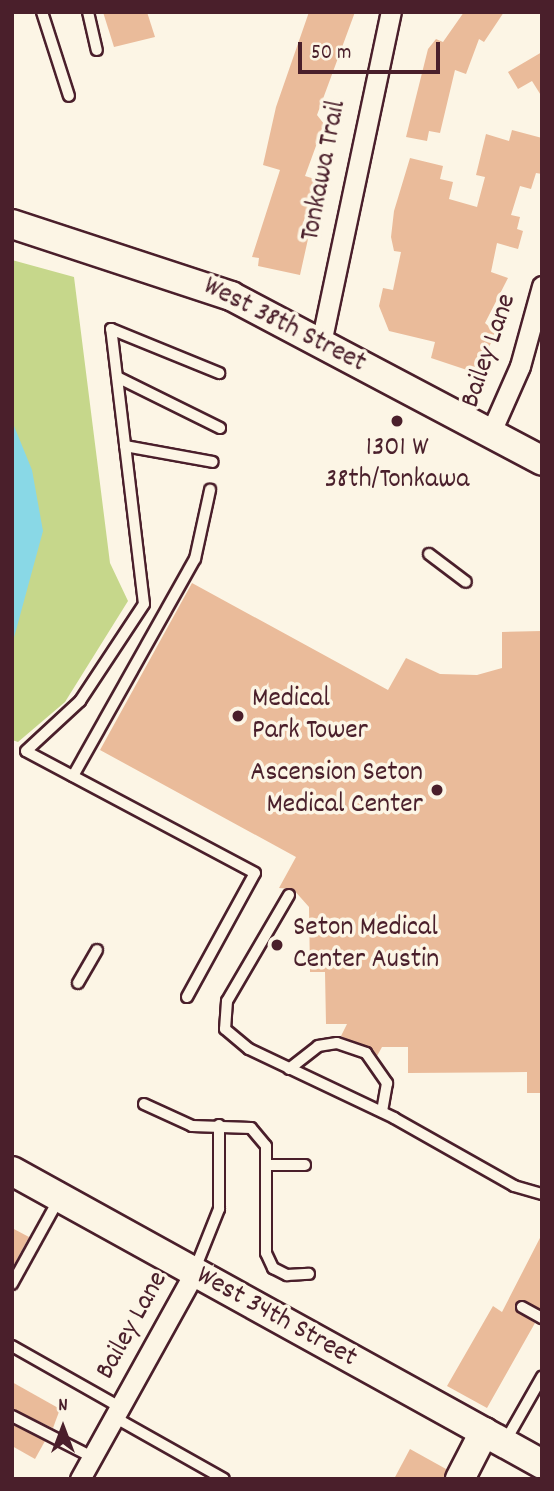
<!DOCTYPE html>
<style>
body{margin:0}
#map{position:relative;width:554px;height:1491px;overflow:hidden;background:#fcf5e5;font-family:Dekko,sans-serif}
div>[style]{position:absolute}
.green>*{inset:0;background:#c6d78b}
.water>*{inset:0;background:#89d8e6}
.building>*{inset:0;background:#eabb9a}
.roads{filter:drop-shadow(2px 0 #4a1f2b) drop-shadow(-2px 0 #4a1f2b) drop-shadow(0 2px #4a1f2b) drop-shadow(0 -2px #4a1f2b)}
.lane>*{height:10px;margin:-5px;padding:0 5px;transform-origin:5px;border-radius:5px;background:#fcf5e5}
.street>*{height:19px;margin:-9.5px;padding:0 9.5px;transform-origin:9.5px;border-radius:9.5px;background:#fcf5e5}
.secondary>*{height:28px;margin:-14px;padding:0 14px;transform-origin:14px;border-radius:14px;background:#fcf5e5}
.dots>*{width:19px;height:19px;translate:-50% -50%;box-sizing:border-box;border:4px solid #fcf5e5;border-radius:50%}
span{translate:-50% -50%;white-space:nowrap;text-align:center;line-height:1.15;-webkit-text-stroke:7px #fcf5e5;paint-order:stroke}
.street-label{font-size:28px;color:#4a1f2b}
.poi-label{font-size:28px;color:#4a1f2b}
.left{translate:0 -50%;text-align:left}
.right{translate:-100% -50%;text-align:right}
.frame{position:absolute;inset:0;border:14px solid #4a1f2b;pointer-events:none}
.north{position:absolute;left:28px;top:1393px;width:70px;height:70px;-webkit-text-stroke:5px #fcf5e5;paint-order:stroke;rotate:0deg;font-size:19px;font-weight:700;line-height:28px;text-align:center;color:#4a1f2b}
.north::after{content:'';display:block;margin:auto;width:24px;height:32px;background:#4a1f2b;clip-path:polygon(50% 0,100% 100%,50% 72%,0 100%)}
.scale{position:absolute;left:298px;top:42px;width:142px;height:32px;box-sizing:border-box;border:4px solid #4a1f2b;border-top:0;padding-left:9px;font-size:21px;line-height:24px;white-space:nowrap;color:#4a1f2b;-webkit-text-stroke:5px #fcf5e5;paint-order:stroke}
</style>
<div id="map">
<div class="green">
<div style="clip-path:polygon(12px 260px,74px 277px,110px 563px,128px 601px,65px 702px,18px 742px,12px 740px)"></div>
</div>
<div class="water">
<div style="clip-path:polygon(12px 421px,32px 470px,43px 531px,12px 645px)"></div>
</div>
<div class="building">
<div style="clip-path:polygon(103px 12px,147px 12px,155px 37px,114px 47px)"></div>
<div style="clip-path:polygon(309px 12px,355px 12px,317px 115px,324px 124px,305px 176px,318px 180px,301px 229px,310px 230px,300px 275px,258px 266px,259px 258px,252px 257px,280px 170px,263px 165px,276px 107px)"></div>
<div style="clip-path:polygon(464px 12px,504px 12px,484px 42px,479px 39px,466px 74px,455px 70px,440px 133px,429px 131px,427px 141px,406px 137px,428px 49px,436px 39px,443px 42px)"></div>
<div style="clip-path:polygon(542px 52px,542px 97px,532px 81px,518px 89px,508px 72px)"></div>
<div style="clip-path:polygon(512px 130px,542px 138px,542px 174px,536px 173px,531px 189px,520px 186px,511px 215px,520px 217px,517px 229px,523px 231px,518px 249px,497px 243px,491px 272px,508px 278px,485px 323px,495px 332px,479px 374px,431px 358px,435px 342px,389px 331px,379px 306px,383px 288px,393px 290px,401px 252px,394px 251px,391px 237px,394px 211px,410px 158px,443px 166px,440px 179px,453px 182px,449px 199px,477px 207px,485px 177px,476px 175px,486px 134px,509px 141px)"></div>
<div style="clip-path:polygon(192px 583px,388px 690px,406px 658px,440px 674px,477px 675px,502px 668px,502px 632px,542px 631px,542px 1093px,527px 1093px,527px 1072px,408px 1073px,408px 1047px,382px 1047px,377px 1056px,341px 1036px,347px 1024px,326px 1024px,325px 972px,310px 972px,309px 907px,293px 889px,279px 888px,296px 857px,100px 750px)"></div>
<div style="clip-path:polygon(12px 1228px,29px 1237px,12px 1268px)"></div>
<div style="clip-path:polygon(542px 1234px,542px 1309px,516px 1303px,516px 1311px,535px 1323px,487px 1408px,447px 1386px,493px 1306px,502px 1312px)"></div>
<div style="clip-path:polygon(12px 1382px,60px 1409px,53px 1428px,12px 1409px)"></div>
<div style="clip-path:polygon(12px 1424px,45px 1441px,35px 1459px,12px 1446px)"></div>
<div style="clip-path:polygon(410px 1449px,446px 1469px,444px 1479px,394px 1479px)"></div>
</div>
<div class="roads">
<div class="lane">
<div style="left:42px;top:12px;width:88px;rotate:72.2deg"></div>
<div style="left:88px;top:12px;width:39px;rotate:77deg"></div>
<div style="left:117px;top:377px;width:115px;rotate:26.3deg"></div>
<div style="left:125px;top:446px;width:89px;rotate:10.3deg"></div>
<div style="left:429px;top:554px;width:46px;rotate:37.1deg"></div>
<div style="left:73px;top:776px;width:249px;rotate:-60.7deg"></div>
<div style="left:195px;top:559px;width:71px;rotate:-77.7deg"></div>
<div style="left:289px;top:895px;width:123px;rotate:120.3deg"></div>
<div style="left:227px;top:1001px;width:28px;rotate:94deg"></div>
<div style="left:225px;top:1029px;width:31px;rotate:40deg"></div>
<div style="left:249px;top:1049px;width:161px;rotate:25.4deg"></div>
<div style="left:394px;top:1118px;width:138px;rotate:29.5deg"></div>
<div style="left:514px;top:1186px;width:29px;rotate:16deg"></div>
<div style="left:78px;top:983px;width:38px;rotate:-60deg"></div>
<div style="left:187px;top:997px;width:141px;rotate:-61.3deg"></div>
<div style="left:255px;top:873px;width:259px;rotate:-152deg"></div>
<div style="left:26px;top:751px;width:74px;rotate:-42.8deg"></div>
<div style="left:80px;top:701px;width:116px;rotate:-56.6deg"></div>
<div style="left:144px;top:604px;width:277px;rotate:-96.8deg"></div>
<div style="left:111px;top:329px;width:117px;rotate:22.2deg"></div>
<div style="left:289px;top:1069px;width:37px;rotate:-38deg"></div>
<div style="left:318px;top:1046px;width:19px;rotate:-9deg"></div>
<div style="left:337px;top:1043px;width:31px;rotate:19deg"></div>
<div style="left:366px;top:1053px;width:37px;rotate:55deg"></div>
<div style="left:387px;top:1083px;width:29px;rotate:100deg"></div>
<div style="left:144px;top:1104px;width:53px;rotate:24.6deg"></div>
<div style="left:192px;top:1126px;width:59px;rotate:1.9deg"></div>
<div style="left:251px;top:1128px;width:23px;rotate:50deg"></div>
<div style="left:266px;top:1146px;width:107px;rotate:90deg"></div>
<div style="left:266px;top:1253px;width:17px;rotate:65deg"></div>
<div style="left:273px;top:1268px;width:16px;rotate:27deg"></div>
<div style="left:287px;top:1275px;width:22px;rotate:-3deg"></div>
<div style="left:266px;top:1165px;width:39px"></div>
<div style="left:195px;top:1269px;width:65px;rotate:-68.2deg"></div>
<div style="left:219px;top:1209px;width:84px;rotate:-90deg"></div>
<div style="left:12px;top:1284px;width:97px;rotate:-61.1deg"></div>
<div style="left:522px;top:1307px;width:23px;rotate:29deg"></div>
<div style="left:12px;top:1346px;width:124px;rotate:29.5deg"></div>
<div style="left:12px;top:1416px;width:90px;rotate:27.1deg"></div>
<div style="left:114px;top:1417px;width:126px;rotate:29.4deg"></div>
<div style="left:506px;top:1440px;width:73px;rotate:-60.3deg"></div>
</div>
<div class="street">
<div style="left:321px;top:343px;width:338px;rotate:-78.1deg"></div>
<div style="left:490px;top:434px;width:74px;rotate:-66.2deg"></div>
<div style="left:520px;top:366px;width:83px;rotate:-74.6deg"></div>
<div style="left:80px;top:1479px;width:235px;rotate:-61deg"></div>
</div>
<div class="secondary">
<div style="left:12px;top:224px;width:231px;rotate:18.2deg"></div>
<div style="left:231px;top:296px;width:352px;rotate:27.9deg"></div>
<div style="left:12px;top:1171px;width:606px;rotate:28.94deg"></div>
<div style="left:460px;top:1479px;width:53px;rotate:-62.9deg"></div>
</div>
</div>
<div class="dots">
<div style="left:397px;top:421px;background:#4a1f2b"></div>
<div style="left:238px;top:716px;background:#4a1f2b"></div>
<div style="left:437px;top:790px;background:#4a1f2b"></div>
<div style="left:277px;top:945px;background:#4a1f2b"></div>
</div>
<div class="street-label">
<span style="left:325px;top:171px;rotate:-79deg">Tonkawa Trail</span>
<span style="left:284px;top:326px;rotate:27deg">West 38th Street</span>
<span style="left:490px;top:351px;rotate:-71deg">Bailey Lane</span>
<span style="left:276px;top:1318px;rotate:29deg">West 34th Street</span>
<span style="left:133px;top:1326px;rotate:-61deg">Bailey Lane</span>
</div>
<div class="poi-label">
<span style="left:397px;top:465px">1301 W<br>38th/Tonkawa</span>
<span class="left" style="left:252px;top:716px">Medical<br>Park Tower</span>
<span class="right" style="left:423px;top:790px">Ascension Seton<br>Medical Center</span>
<span class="left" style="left:293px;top:945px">Seton Medical<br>Center Austin</span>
</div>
<div class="frame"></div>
<div class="north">N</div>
<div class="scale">50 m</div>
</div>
